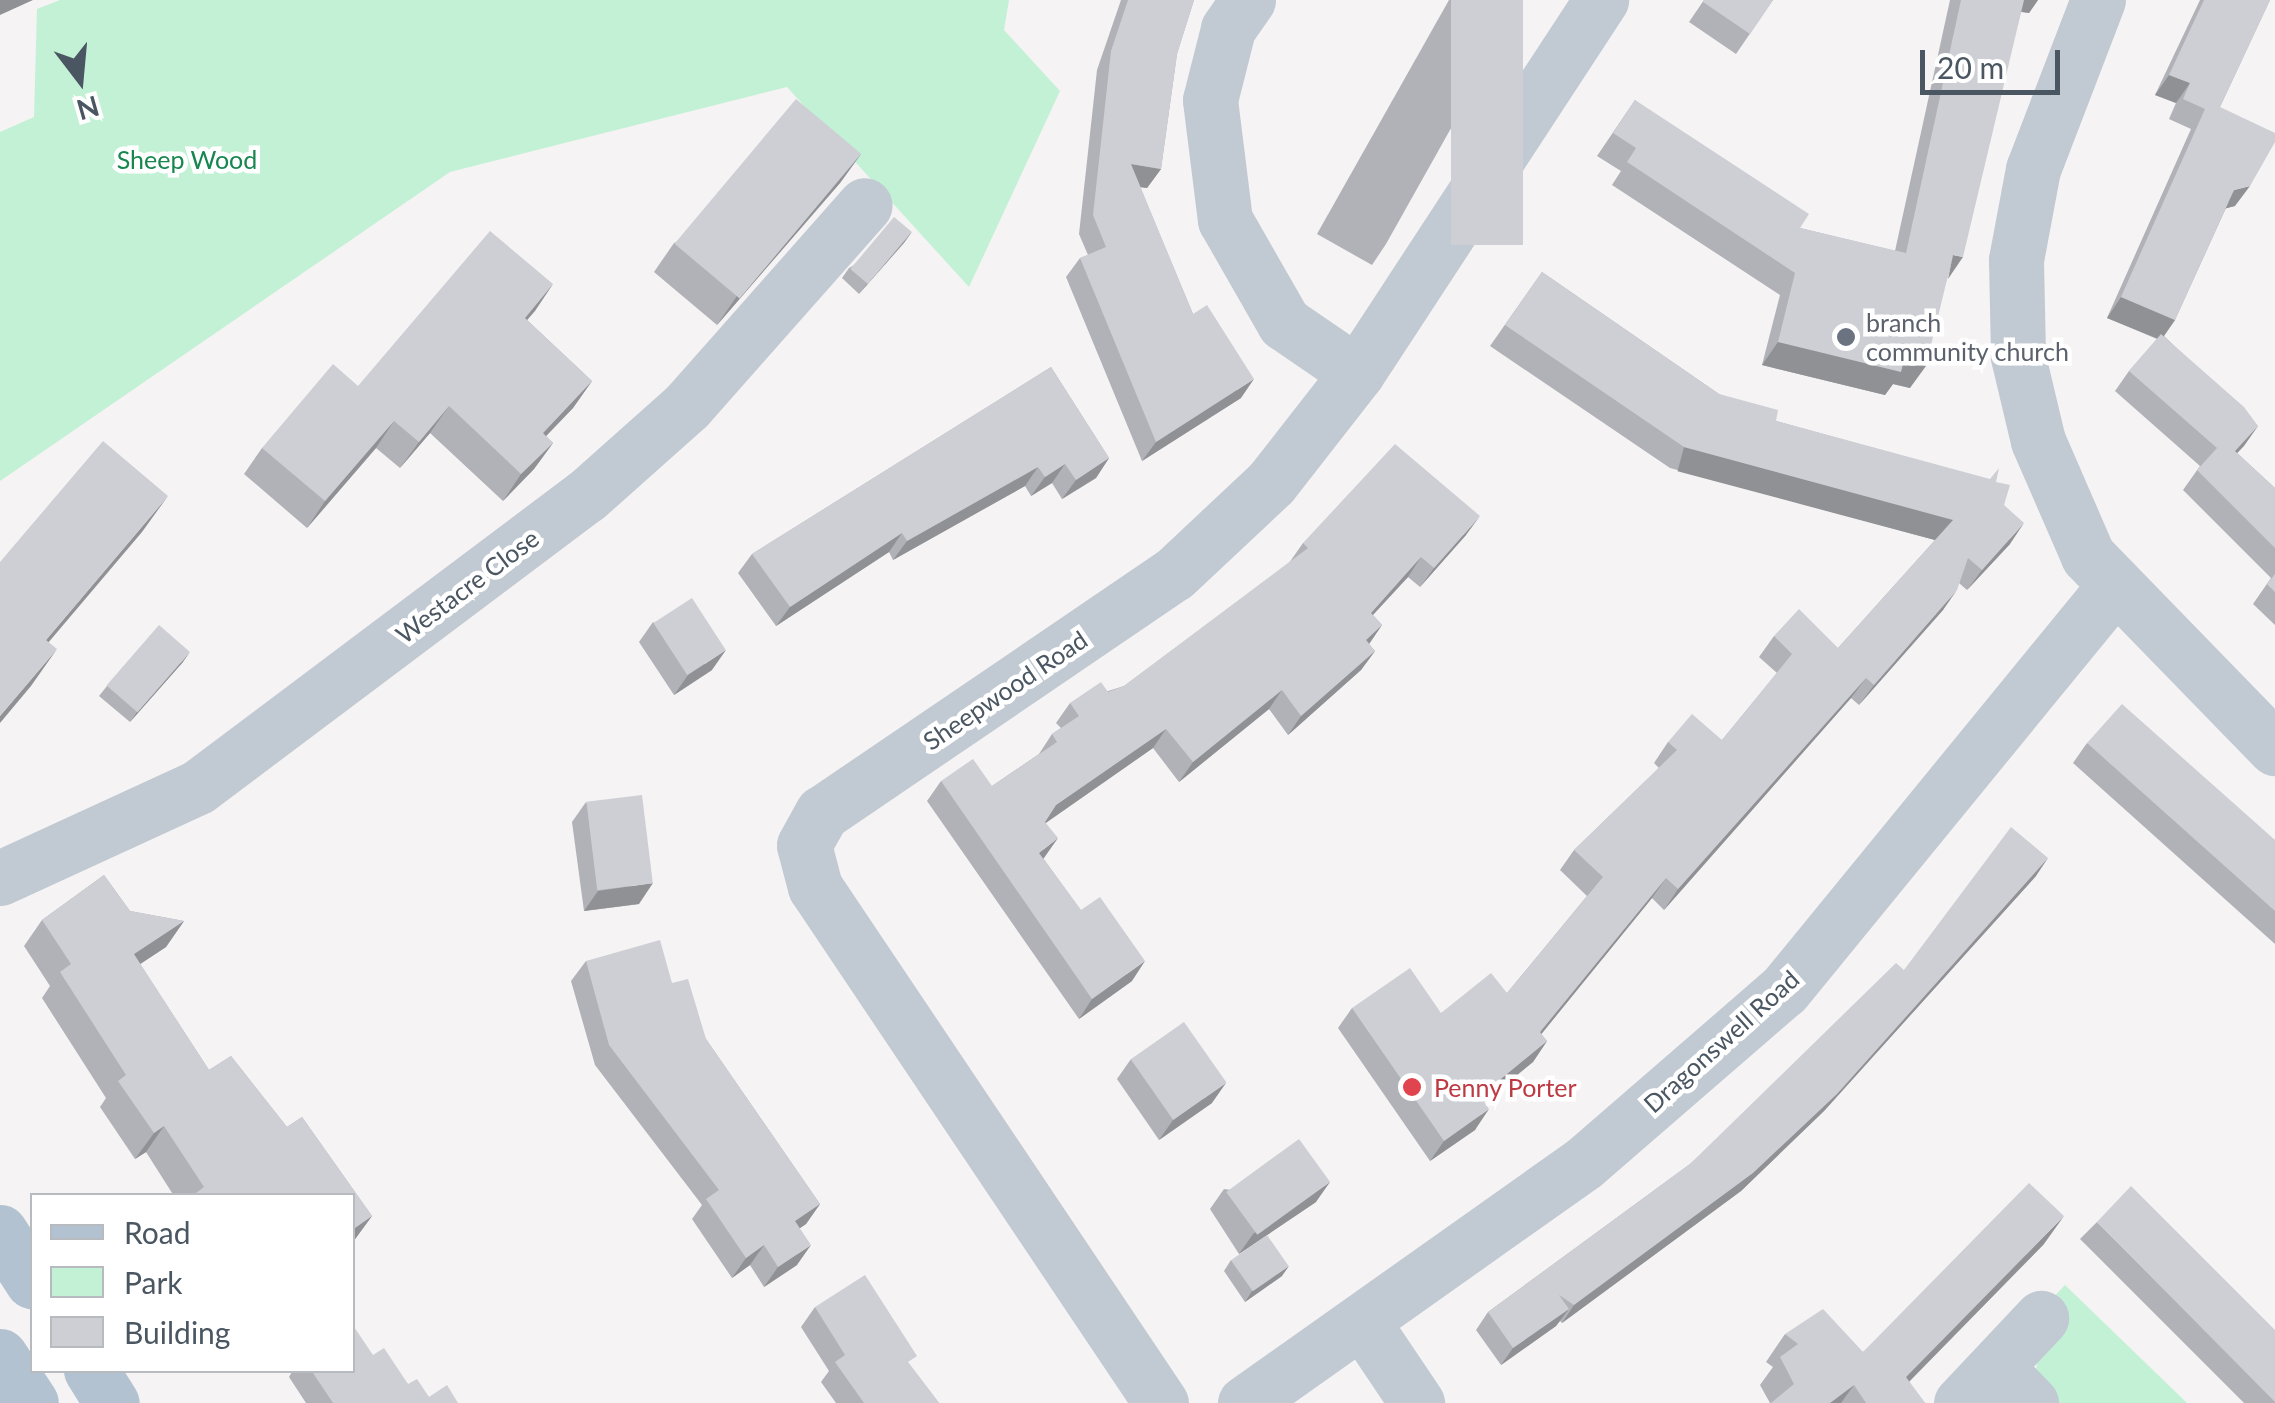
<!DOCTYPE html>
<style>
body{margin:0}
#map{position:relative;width:2275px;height:1403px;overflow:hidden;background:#f5f3f3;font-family:Lato,sans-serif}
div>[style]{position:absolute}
.green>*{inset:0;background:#c3f1d5}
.minor>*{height:55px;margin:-27.5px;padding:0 27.5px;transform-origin:27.5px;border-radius:27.5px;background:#c1cad2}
.major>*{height:55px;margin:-27.5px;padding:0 27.5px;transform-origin:27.5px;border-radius:27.5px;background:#b3c2d1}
.wall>*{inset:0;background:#b0b2b7;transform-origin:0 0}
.shaded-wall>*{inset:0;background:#909195;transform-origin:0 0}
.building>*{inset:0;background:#cdcfd5;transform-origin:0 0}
.dots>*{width:28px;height:28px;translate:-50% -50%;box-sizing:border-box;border:5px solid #fff;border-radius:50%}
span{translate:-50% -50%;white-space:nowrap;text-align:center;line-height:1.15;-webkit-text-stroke:9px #fff;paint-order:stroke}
.park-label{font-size:25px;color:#17864f}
.worship-label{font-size:25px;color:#5b616d}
.left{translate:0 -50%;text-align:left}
.street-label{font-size:25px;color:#4a5661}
.health-label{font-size:25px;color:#be3a42}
.legend{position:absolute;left:30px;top:1193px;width:325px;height:180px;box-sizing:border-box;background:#fff;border:2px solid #b7bbc0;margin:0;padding:12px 18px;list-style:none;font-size:30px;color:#4a5661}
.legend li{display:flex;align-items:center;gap:20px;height:50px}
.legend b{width:50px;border:2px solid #b7bbc0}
.north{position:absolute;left:30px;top:30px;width:100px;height:100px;-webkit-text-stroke:8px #fff;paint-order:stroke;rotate:164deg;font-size:28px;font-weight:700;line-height:40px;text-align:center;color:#4a5661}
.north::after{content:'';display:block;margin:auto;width:35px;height:45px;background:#4a5661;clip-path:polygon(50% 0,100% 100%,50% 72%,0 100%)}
.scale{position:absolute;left:1920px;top:50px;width:140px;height:45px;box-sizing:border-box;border:5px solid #4a5661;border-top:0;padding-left:12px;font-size:30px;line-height:35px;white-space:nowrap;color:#4a5661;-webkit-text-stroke:8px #fff;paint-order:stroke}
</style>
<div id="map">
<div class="green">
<div style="clip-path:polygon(60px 0,1009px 0,1004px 30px,1060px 91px,969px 287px,787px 87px,450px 172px,0 481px,0 132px,34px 117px,37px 9px)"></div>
<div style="clip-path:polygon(2065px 1285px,2187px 1403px,2056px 1403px,2036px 1370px,2046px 1305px)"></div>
</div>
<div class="minor">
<div style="left:1248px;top:0;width:35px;rotate:125deg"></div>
<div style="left:1228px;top:29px;width:73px;rotate:104.2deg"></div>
<div style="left:1210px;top:100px;width:121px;rotate:82.9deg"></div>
<div style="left:1225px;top:220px;width:119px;rotate:60.2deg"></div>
<div style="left:1284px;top:323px;width:88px;rotate:34.4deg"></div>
<div style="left:2098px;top:0;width:181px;rotate:111deg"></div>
<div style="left:2033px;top:169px;width:93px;rotate:100.6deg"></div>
<div style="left:2016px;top:260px;width:97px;rotate:88.8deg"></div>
<div style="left:2018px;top:357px;width:86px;rotate:76.6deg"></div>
<div style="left:2038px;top:441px;width:125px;rotate:66.5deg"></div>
<div style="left:2088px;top:556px;width:268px;rotate:45.8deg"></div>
<div style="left:0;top:878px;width:218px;rotate:-24.7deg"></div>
<div style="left:198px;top:787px;width:485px;rotate:-36.9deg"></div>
<div style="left:586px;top:496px;width:135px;rotate:-41.7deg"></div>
<div style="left:687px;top:406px;width:268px;rotate:-48.5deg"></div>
<div style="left:1362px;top:1321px;width:99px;rotate:56.1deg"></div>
<div style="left:1997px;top:1368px;width:49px;rotate:45.8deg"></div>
<div style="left:1161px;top:1403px;width:621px;rotate:-123.84deg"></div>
<div style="left:815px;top:887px;width:43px;rotate:-104.7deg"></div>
<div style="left:804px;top:845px;width:37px;rotate:-61deg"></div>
<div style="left:822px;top:813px;width:425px;rotate:-34.2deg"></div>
<div style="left:1174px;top:574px;width:133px;rotate:-43.2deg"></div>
<div style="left:1271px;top:483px;width:140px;rotate:-52deg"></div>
<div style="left:1357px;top:373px;width:446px;rotate:-56.8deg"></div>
<div style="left:1245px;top:1403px;width:415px;rotate:-35.3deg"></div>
<div style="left:1584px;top:1163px;width:264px;rotate:-40.9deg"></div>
<div style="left:1784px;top:990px;width:518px;rotate:-50.72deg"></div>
<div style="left:1961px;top:1403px;width:117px;rotate:-46.7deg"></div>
</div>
<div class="major">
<div style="left:0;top:1232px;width:59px;rotate:56.9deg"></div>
<div style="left:0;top:1356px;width:56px;rotate:56.6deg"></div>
<div style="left:91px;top:1370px;width:39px;rotate:58deg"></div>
</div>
<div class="wall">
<div style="clip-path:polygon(1121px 0,1194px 0,1177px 54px,1161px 169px,1147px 188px,1140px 187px,1193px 314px,1241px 398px,1142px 461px,1066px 277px,1080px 258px,1088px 255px,1079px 234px,1097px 70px)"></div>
<div style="clip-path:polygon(1449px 0,1523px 0,1386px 244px,1372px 265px,1317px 234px)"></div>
<div style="clip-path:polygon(1704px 0,1773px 0,1736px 54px,1689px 22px)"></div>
<div style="clip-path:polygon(1950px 0,2038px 0,2029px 13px,2021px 12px,1947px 279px,1910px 388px,1893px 384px,1885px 395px,1762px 365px,1780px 295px,1612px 185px,1621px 171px,1597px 156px,1635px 100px,1800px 228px,1895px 251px)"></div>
<div style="clip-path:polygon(2200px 0,2270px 0,2220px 107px,2235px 206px,2226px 208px,2175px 320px,2164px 336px,2258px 426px,2237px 453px,2275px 488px,2275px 625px,2253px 604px,2271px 578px,2183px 490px,2200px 466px,2115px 391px,2129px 371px,2157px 339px,2107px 318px,2191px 129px,2169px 119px,2176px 103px,2155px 95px)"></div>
<div style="clip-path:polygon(861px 154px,840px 183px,717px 325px,654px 272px,674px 243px)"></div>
<div style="clip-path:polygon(912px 232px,859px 294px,842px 278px,849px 268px)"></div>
<div style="clip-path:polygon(1542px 272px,1719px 394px,1776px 421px,1996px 482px,2004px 505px,2010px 544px,1967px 590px,1959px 583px,1943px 610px,1859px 705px,1851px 698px,1664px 910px,1652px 898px,1541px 1034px,1547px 1041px,1533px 1062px,1484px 1102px,1475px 1130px,1430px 1161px,1338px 1028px,1352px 1008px,1441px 1013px,1507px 993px,1587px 896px,1560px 870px,1574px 850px,1659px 768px,1654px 763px,1668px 742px,1722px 740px,1777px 673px,1759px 657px,1774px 636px,1838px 648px,1935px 540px,1670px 468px,1490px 346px)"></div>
<div style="clip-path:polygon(553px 284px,527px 320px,592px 381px,573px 408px,546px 436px,553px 443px,534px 469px,503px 501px,430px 433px,400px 468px,376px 448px,307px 528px,244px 474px,262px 448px,358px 386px)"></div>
<div style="clip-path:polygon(1051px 367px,1109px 458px,1096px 478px,1062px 499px,1052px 483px,1031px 496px,1025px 486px,893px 560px,889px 552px,776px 626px,738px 573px,752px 554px)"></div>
<div style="clip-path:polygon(1466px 535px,1420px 587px,1408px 577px,1373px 615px,1382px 625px,1369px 644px,1375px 651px,1361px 670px,1288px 735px,1269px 709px,1179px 782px,1153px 748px,1045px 823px,1043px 858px,1132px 981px,1079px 1019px,927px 801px,941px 781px,992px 786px,1039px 754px,1052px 734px,1061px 728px,1056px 723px,1070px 703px,1124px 686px,1289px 563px,1303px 543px)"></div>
<div style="clip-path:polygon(653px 622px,712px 670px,674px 695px,639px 642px)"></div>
<div style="clip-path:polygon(183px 662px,130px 722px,99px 696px,107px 686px)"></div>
<div style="clip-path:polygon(2087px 743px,2275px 840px,2275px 944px,2073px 763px)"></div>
<div style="clip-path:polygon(586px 802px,639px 904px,584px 911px,572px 822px)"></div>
<div style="clip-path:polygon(104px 875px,130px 911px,184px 921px,166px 947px,140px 964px,209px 1070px,231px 1056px,287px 1127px,302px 1117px,372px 1216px,352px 1243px,352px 1196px,174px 1196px,146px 1152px,135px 1159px,100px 1107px,106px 1098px,42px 998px,50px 986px,24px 946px,42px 920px)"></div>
<div style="clip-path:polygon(2036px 876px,1824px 1111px,1741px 1191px,1562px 1323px,1560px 1321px,1556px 1326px,1501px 1365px,1476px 1330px,1488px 1312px,1690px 1164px,1904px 970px)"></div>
<div style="clip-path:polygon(586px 961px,706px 1039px,820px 1204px,806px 1224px,800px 1228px,797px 1265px,764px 1287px,750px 1265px,732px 1278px,692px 1219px,702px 1205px,595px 1065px,571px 981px)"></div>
<div style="clip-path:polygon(1131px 1059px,1212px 1103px,1159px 1140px,1117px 1079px)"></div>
<div style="clip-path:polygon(1224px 1189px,1316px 1202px,1239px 1254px,1210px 1209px)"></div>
<div style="left:2097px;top:1222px;width:254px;height:24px;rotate:45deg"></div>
<div style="clip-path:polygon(2044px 1244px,1909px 1382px,1925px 1403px,1770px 1403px,1760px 1385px,1773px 1367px,1766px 1362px,1785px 1334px,1863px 1352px)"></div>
<div style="clip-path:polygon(1231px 1260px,1282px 1276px,1245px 1302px,1224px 1271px)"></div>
<div style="clip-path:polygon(815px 1307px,910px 1365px,939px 1403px,836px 1403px,821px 1382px,829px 1371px,801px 1327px)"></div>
<div style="clip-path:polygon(373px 1355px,408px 1384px,429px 1397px,458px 1403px,306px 1403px,289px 1377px,293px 1370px,352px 1370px)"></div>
</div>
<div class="shaded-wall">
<div style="clip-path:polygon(0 0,33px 0,0 15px)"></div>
<div style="clip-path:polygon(2018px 0,2038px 0,2029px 13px,2011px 10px)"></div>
<div style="clip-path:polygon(2169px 75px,2190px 83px,2176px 103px,2155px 95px)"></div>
<div style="clip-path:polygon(861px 154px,840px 183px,717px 325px,737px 296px)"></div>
<div style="clip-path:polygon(1131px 164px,1161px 169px,1147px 188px,1117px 184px)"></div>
<div style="clip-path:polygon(2250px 186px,2235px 206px,2220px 210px,2234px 190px)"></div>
<div style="clip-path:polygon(912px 232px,904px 243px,859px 294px,867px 284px)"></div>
<div style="clip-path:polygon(1953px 255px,1963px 257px,1948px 279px)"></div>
<div style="clip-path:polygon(553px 284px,535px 311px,506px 344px,525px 318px)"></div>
<div style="clip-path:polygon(2121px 297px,2175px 320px,2161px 340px,2107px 318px)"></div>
<div style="clip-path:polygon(1778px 342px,1904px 360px,1926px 366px,1910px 388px,1893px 384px,1885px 395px,1762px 365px)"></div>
<div style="clip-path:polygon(1254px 379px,1241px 398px,1142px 461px,1156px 442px)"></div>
<div style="clip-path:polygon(592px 381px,573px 408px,524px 459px,543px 433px)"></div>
<div style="clip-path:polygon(449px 406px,430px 433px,400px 468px,419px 442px)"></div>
<div style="clip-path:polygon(394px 421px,376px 448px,307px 528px,325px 501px)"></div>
<div style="clip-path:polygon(2258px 426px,2244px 446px,2220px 471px,2235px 451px)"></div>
<div style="clip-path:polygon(553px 443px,534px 469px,503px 501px,521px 474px)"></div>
<div style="left:1684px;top:447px;width:279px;height:25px;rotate:15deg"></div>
<div style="clip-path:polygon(1109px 458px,1096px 478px,1062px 499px,1076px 480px)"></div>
<div style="clip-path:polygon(1065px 464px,1052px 483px,1031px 496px,1045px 477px)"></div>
<div style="clip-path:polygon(1038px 467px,1025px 486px,893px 560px,907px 541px)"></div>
<div style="clip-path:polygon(168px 496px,142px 532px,20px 676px,46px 640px)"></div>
<div style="clip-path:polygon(1480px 516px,1466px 535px,1420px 587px,1434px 568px)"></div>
<div style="clip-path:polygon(2024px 523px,2010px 544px,1967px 590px,1982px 570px)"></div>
<div style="clip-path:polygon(902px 533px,889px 552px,776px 626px,790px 607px)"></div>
<div style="clip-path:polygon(1421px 557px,1408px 577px,1357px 632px,1371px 613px)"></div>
<div style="clip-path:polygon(1957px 590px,1943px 610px,1859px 705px,1874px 685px)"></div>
<div style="clip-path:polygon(1382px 625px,1369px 644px,1366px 640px)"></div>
<div style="clip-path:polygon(57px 649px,31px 686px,0 723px,0 716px)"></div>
<div style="clip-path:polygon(726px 650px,712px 670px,674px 695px,688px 675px)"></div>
<div style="clip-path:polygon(1375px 651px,1361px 670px,1288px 735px,1301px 716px)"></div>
<div style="clip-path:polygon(190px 652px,183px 662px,130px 722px,137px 712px)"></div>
<div style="clip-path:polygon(1866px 678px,1851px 698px,1664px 910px,1678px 889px)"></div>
<div style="clip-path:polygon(1282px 690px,1269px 709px,1179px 782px,1193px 762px)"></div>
<div style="clip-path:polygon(1166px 729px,1153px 748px,1043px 825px,1056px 805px)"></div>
<div style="clip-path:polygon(1058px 838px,1044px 858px,1026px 872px,1039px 853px)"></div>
<div style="clip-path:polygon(2048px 858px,2036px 876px,1824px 1111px,1741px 1191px,1562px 1323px,1574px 1305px)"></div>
<div style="clip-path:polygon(1666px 878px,1652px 898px,1526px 1053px,1540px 1032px)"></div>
<div style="clip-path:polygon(653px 883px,639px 904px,584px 911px,598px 891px)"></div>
<div style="clip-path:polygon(184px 921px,166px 947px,116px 980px,134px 954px)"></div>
<div style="clip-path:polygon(1145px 961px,1132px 981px,1079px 1019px,1092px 999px)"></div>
<div style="clip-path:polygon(1547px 1041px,1533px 1062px,1466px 1116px,1480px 1096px)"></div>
<div style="clip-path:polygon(1226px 1083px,1212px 1103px,1159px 1140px,1173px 1120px)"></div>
<div style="clip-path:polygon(1489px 1109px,1475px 1130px,1430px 1161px,1444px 1141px)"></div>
<div style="clip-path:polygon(164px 1126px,146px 1152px,135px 1159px,154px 1133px)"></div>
<div style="clip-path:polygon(1330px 1182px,1316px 1202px,1239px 1254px,1253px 1234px)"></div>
<div style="clip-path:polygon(820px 1204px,806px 1224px,781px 1241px,795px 1221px)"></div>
<div style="clip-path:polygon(372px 1216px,353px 1242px,352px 1243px,352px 1230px)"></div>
<div style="clip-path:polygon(2064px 1216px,2044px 1244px,1888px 1403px,1906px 1377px)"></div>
<div style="clip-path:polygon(764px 1245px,750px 1265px,732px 1278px,746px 1258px)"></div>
<div style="clip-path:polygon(811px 1245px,797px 1265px,764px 1287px,778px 1267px)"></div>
<div style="clip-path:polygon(1289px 1266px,1282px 1276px,1245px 1302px,1252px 1291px)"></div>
<div style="clip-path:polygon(1569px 1309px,1556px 1326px,1501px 1365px,1513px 1348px)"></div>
<div style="clip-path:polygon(1854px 1385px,1841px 1403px,1830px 1403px)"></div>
</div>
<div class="building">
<div style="clip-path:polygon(1128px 0,1194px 0,1177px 54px,1161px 169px,1131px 164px,1193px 314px,1207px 305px,1254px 379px,1156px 442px,1080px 258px,1106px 247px,1093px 215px,1111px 51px)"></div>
<div style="left:1451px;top:0;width:72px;height:245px"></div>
<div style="clip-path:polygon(1704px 0,1773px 0,1750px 34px,1703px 2px)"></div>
<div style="clip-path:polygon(1961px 0,2024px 0,1963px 257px,1953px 255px,1926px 366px,1904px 360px,1901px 372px,1778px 342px,1795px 273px,1627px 162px,1636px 148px,1613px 133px,1635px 100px,1809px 214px,1800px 228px,1906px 253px)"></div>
<div style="clip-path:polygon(2204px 0,2270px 0,2220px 107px,2275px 133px,2275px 142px,2250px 186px,2234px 190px,2175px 320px,2121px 297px,2205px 109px,2183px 99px,2190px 83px,2169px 75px)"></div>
<div style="left:796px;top:99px;width:85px;height:189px;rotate:40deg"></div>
<div style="left:894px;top:217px;width:23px;height:68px;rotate:40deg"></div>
<div style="clip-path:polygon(490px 231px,553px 284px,525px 318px,592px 381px,543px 433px,553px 443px,521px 474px,449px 406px,419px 442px,394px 421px,325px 501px,262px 448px,333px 364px,358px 386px)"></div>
<div style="clip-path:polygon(1542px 272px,1719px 394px,1778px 410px,1776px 421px,1990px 479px,1999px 468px,1996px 482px,2010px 485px,2004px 505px,2024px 523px,1982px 570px,1968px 558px,1957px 590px,1874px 685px,1866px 678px,1678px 889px,1666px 878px,1540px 1032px,1547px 1041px,1480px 1096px,1489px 1109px,1444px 1141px,1352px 1008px,1410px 968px,1441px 1013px,1491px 973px,1507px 993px,1603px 877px,1574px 850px,1677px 750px,1668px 742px,1692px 714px,1722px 740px,1792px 654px,1774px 636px,1799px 609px,1838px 648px,1953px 520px,1684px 447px,1505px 325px)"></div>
<div style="clip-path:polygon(2161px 334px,2244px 407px,2258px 426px,2235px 451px,2275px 488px,2275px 548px,2197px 470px,2217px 448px,2129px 371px)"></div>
<div style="clip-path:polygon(1051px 367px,1109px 458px,1076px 480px,1065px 464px,1045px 477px,1038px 467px,907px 541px,902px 533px,790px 607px,752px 554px)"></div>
<div style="clip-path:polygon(103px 441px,168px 496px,46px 640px,57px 649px,0 716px,0 562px)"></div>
<div style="clip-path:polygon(1395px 444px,1480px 516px,1434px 568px,1421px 557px,1371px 613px,1382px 625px,1366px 640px,1375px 651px,1301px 716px,1282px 690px,1193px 762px,1166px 729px,1056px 805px,1045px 822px,1058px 838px,1039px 853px,1081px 910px,1100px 897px,1145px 961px,1092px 999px,941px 781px,973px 759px,992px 786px,1057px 742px,1052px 734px,1079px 716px,1070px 703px,1101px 682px,1108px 692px,1124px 686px,1308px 548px,1303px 543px)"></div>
<div style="clip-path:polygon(2275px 574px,2275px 592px,2267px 584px)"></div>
<div style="left:692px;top:598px;width:62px;height:46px;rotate:57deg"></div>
<div style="left:159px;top:625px;width:41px;height:80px;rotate:41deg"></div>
<div style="clip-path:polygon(2122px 704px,2275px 840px,2275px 911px,2087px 743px)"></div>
<div style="left:642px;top:795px;width:89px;height:56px;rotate:83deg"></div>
<div style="clip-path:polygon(2011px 827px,2048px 858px,1837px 1094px,1753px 1173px,1574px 1305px,1559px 1295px,1569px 1309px,1513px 1348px,1488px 1312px,1690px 1164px,1896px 963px,1904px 970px)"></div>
<div style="clip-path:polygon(104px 875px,130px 911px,184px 921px,134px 954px,209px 1070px,231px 1056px,287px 1127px,302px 1117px,372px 1216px,352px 1230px,352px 1196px,198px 1196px,196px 1193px,204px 1187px,164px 1126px,154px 1133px,118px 1081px,126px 1075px,60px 972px,71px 964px,42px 920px)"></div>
<div style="clip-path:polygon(660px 940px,672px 983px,688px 979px,706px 1039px,820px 1204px,795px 1221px,811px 1245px,778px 1267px,764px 1245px,746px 1258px,706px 1199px,719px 1190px,609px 1045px,586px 961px)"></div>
<div style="left:1184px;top:1022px;width:74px;height:65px;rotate:55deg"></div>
<div style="left:1299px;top:1139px;width:53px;height:90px;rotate:54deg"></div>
<div style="clip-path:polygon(2029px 1183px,2064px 1216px,1906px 1377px,1925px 1403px,1866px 1403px,1854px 1385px,1830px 1403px,1771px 1403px,1794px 1384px,1780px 1357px,1798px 1344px,1785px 1334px,1823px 1309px,1863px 1352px)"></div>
<div style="clip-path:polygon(2131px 1186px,2275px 1330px,2275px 1402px,2097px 1222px)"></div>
<div style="left:1267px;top:1235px;width:38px;height:44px;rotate:55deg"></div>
<div style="clip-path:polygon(865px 1275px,917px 1356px,908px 1362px,939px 1403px,864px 1403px,835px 1362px,845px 1355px,815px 1307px)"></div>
<div style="clip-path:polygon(352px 1324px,373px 1355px,384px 1348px,408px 1384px,417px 1379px,429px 1397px,447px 1385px,458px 1403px,333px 1403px,311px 1370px,352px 1370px)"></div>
</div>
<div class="dots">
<div style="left:1846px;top:337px;background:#6b7280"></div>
<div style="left:1412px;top:1087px;background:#e0444e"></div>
</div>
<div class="park-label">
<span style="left:187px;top:159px">Sheep Wood</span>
</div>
<div class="worship-label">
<span class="left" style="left:1866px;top:337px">branch<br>community church</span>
</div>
<div class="street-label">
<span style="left:467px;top:586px;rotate:-37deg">Westacre Close</span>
<span style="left:1005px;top:690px;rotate:-34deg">Sheepwood Road</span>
<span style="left:1721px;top:1041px;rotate:-42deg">Dragonswell Road</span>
</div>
<div class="health-label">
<span class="left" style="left:1434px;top:1087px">Penny Porter</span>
</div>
<ul class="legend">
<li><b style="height:12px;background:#b3c2d1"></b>Road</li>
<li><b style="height:28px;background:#c3f1d5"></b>Park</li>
<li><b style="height:28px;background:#cdcfd5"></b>Building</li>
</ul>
<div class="north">N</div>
<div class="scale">20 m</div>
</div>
